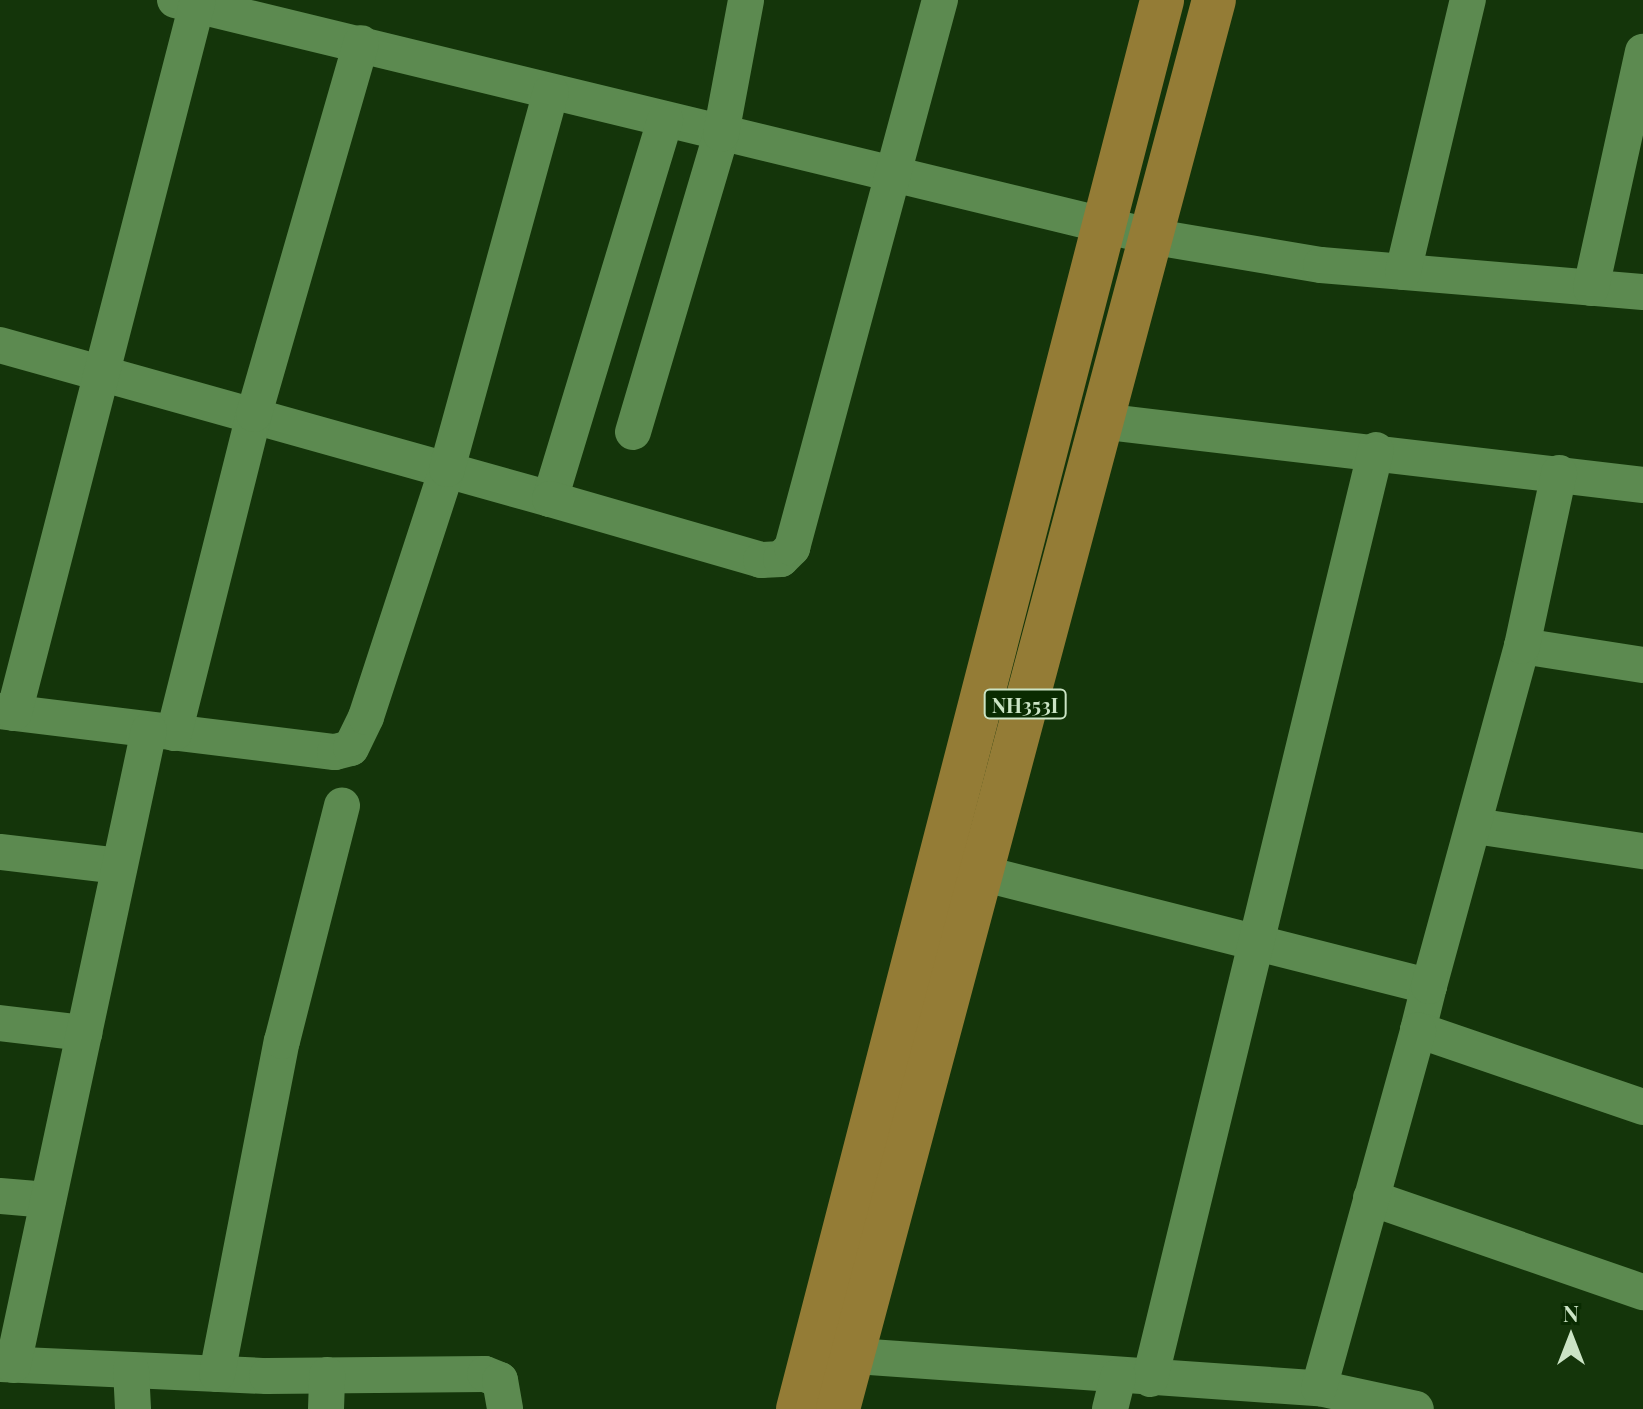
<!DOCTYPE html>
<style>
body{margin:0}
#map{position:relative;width:1643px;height:1409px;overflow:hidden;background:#14350a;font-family:"Playfair Display",serif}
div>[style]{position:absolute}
.minor>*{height:36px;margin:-18px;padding:0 18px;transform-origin:18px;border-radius:18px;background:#5c8a50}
.trunk>*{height:44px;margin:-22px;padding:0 22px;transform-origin:22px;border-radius:22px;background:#947c36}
span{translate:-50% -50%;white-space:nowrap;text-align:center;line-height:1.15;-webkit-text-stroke:7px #092b01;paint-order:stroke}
.shield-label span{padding:2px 6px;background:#092b01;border:2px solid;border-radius:6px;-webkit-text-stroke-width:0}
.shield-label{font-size:20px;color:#cbe4c5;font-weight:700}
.north{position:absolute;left:1531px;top:1297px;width:80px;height:80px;-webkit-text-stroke:6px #092b01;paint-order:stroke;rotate:0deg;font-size:22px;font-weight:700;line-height:32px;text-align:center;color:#cbe4c5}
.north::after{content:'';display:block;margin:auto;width:28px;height:36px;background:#cbe4c5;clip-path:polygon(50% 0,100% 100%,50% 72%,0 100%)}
</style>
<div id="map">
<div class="minor">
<div style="left:175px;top:0;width:1002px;rotate:13.62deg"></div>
<div style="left:1149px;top:236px;width:174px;rotate:9.6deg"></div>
<div style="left:1321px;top:265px;width:323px;rotate:4.8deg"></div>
<div style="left:1403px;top:272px;width:280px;rotate:-76.6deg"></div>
<div style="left:1591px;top:288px;width:242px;rotate:-77.6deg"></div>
<div style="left:0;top:345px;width:571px;rotate:15.64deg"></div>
<div style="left:550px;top:499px;width:396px;rotate:-73.1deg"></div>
<div style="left:1100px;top:421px;width:547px;rotate:6.72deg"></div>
<div style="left:633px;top:432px;width:311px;rotate:-73.5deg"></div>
<div style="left:721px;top:134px;width:136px;rotate:-79.4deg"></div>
<div style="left:550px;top:499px;width:220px;rotate:16.1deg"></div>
<div style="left:761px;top:560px;width:20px;rotate:-3deg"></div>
<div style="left:781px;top:559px;width:16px;rotate:-45deg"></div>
<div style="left:792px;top:548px;width:568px;rotate:-74.89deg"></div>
<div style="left:1522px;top:646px;width:122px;rotate:8.9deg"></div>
<div style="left:0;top:711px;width:337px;rotate:7deg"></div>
<div style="left:335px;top:752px;width:16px;rotate:-14deg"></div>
<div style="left:351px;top:748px;width:34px;rotate:-64deg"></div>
<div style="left:366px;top:717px;width:261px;rotate:-71.9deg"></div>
<div style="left:447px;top:469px;width:391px;rotate:-74.6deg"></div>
<div style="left:14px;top:713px;width:736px;rotate:-75.53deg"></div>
<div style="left:174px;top:733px;width:329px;rotate:-75.9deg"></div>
<div style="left:254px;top:414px;width:386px;rotate:-73.9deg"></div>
<div style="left:1475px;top:826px;width:170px;rotate:8.5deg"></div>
<div style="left:0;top:852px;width:120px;rotate:6.7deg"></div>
<div style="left:981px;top:873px;width:462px;rotate:14.2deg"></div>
<div style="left:1429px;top:986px;width:45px;rotate:104deg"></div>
<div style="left:1418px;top:1030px;width:238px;rotate:18.9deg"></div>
<div style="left:1429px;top:986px;width:352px;rotate:-74.7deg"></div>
<div style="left:1522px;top:646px;width:177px;rotate:-77.9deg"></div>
<div style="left:0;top:1023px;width:85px;rotate:6.8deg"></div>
<div style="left:0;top:1196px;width:48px;rotate:4.8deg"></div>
<div style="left:1371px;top:1198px;width:288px;rotate:19.1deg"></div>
<div style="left:827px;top:1354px;width:493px;rotate:4deg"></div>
<div style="left:1319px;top:1388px;width:99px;rotate:12.2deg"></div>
<div style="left:0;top:1364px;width:267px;rotate:2.6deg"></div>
<div style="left:267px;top:1376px;width:218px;rotate:-0.5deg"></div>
<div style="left:485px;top:1374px;width:16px;rotate:22deg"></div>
<div style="left:500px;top:1380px;width:29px;rotate:80deg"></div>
<div style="left:13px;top:1365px;width:649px;rotate:-77.91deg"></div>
<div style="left:131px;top:1370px;width:39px;rotate:87deg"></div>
<div style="left:217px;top:1374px;width:339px;rotate:-79deg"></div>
<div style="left:282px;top:1041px;width:243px;rotate:-75.7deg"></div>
<div style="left:1150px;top:1379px;width:956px;rotate:-76.33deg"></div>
<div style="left:1319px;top:1388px;width:371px;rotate:-74.5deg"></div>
<div style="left:326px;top:1409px;width:34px;rotate:-88deg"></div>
<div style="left:1110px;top:1409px;width:33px;rotate:-76deg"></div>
</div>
<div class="trunk">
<div style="left:798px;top:1409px;width:1455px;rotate:-75.51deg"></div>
<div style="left:838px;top:1409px;width:1458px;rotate:-75.06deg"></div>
</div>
<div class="shield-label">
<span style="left:1025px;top:704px">NH353I</span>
</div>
<div class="north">N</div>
</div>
